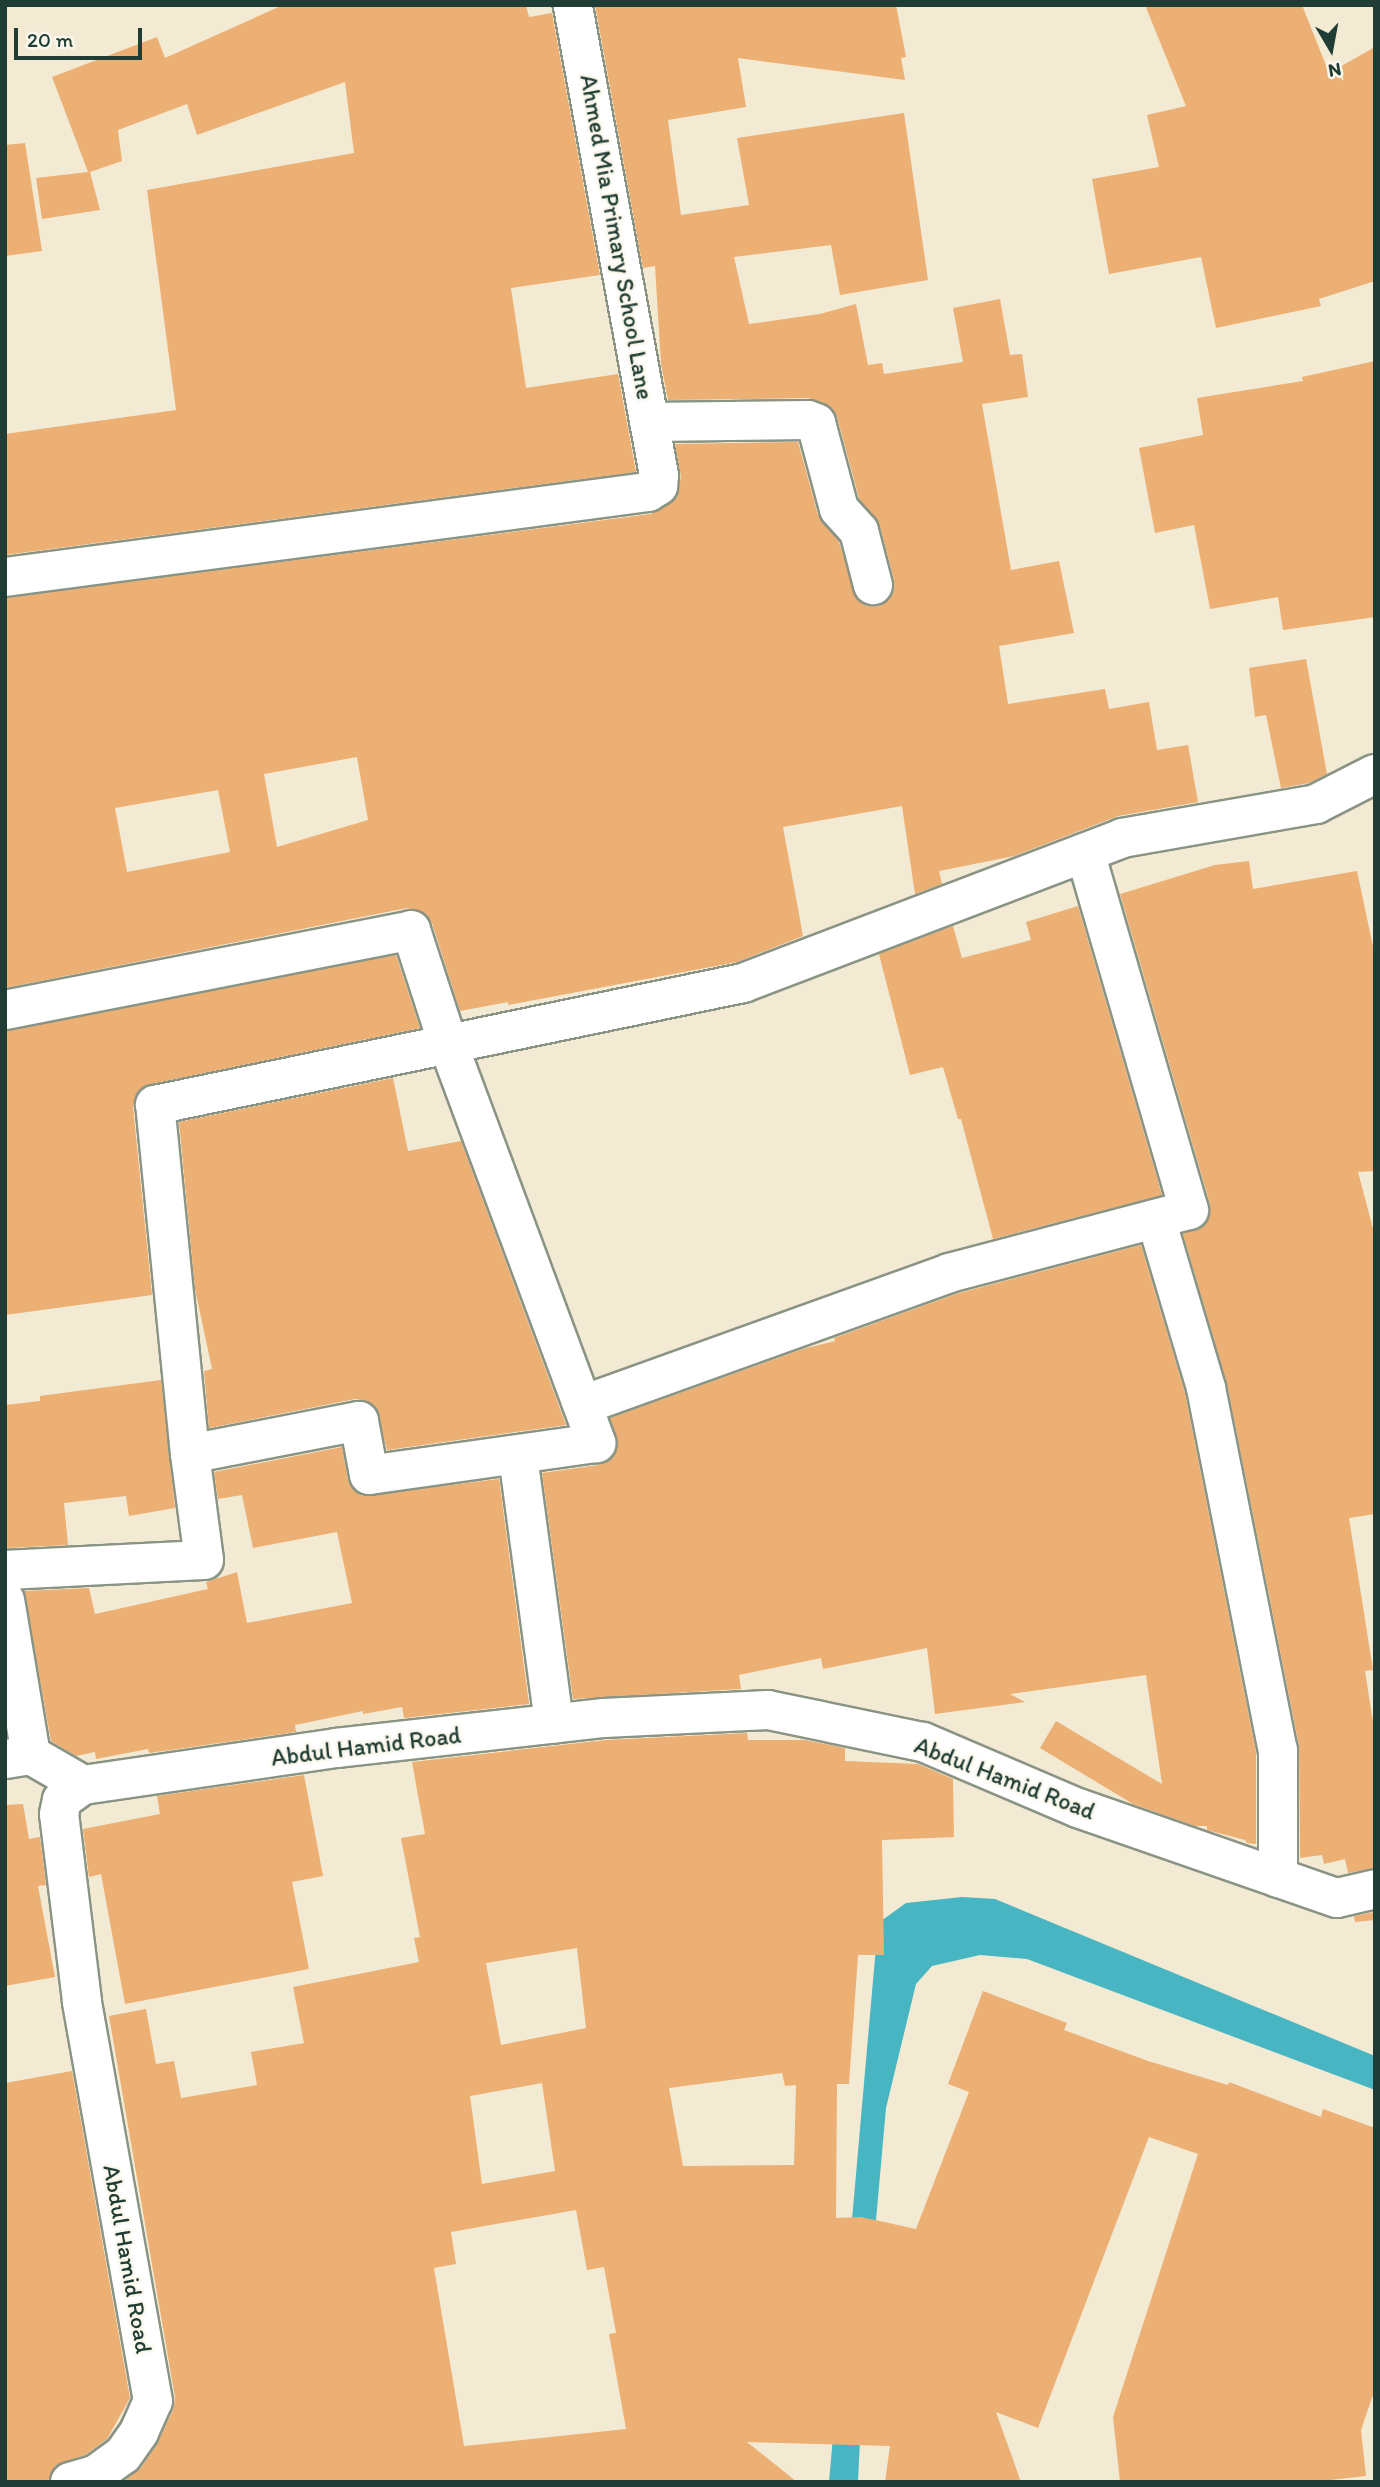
<!DOCTYPE html>
<style>
body{margin:0}
#map{position:relative;width:1380px;height:2487px;overflow:hidden;background:#f3ead3;font-family:Itim,sans-serif}
div>[style]{position:absolute}
.water>*{inset:0;background:#48b6c2}
.building>*{inset:0;background:#ecaf74}
.roads{filter:drop-shadow(2px 0 #899484) drop-shadow(-2px 0 #899484) drop-shadow(0 2px #899484) drop-shadow(0 -2px #899484)}
.minor>*{height:38px;margin:-19px;padding:0 19px;transform-origin:19px;border-radius:19px;background:#fff}
.tertiary>*{height:38px;margin:-19px;padding:0 19px;transform-origin:19px;border-radius:19px;background:#fff}
span{translate:-50% -50%;white-space:nowrap;text-align:center;line-height:1.15;-webkit-text-stroke:5px #fbf7ec;paint-order:stroke}
.street-label{font-size:24px;color:#1f3d34}
.frame{position:absolute;inset:0;border:7px solid #1f3d34;pointer-events:none}
.north{position:absolute;left:1296px;top:14px;width:70px;height:70px;-webkit-text-stroke:5px #fbf7ec;paint-order:stroke;rotate:170deg;font-size:19px;font-weight:700;line-height:28px;text-align:center;color:#1f3d34}
.north::after{content:'';display:block;margin:auto;width:24px;height:32px;background:#1f3d34;clip-path:polygon(50% 0,100% 100%,50% 72%,0 100%)}
.scale{position:absolute;left:14px;top:28px;width:128px;height:32px;box-sizing:border-box;border:4px solid #1f3d34;border-top:0;padding-left:9px;font-size:21px;line-height:24px;white-space:nowrap;color:#1f3d34;-webkit-text-stroke:5px #fbf7ec;paint-order:stroke}
</style>
<div id="map">
<div class="water">
<div style="clip-path:polygon(962px 1897px,995px 1899px,1375px 2056px,1375px 2090px,1027px 1959px,980px 1955px,932px 1966px,916px 1984px,886px 2108px,864px 2355px,858px 2482px,829px 2482px,877px 1935px,881px 1921px,906px 1903px)"></div>
</div>
<div class="building">
<div style="clip-path:polygon(283px 5px,526px 5px,529px 17px,552px 13px,600px 275px,511px 288px,526px 388px,618px 374px,636px 472px,5px 555px,5px 434px,176px 410px,147px 190px,354px 153px,345px 82px,197px 135px,187px 104px,118px 130px,122px 161px,90px 172px,100px 210px,42px 219px,36px 178px,88px 172px,52px 77px,157px 37px,165px 58px)"></div>
<div style="clip-path:polygon(evenodd,595px 5px,896px 5px,906px 57px,901px 58px,905px 80px,738px 58px,746px 107px,668px 120px,681px 215px,749px 205px,737px 138px,904px 113px,928px 280px,840px 295px,831px 245px,734px 257px,749px 324px,820px 314px,856px 304px,868px 365px,882px 363px,884px 374px,963px 362px,953px 308px,1000px 299px,1010px 355px,1022px 354px,1028px 397px,982px 404px,1011px 570px,1059px 561px,1074px 633px,999px 646px,1008px 704px,1105px 689px,1109px 709px,1149px 702px,1157px 750px,1188px 745px,1198px 802px,1118px 816px,1014px 856px,939px 871px,942px 884px,915px 894px,902px 806px,783px 827px,803px 936px,737px 962px,508px 1005px,508px 1002px,460px 1011px,432px 923px,426px 914px,407px 908px,5px 988px,5px 598px,651px 514px,677px 497px,681px 477px,675px 444px,798px 442px,818px 515px,839px 542px,857px 600px,868px 606px,879px 606px,889px 600px,894px 590px,894px 580px,880px 526px,859px 498px,837px 417px,832px 408px,808px 398px,668px 400px,661px 364px,655px 266px,643px 268px,595px 5px,357px 757px,368px 820px,277px 847px,264px 774px,357px 757px,595px 5px,218px 790px,230px 852px,127px 872px,115px 808px,218px 790px)"></div>
<div style="clip-path:polygon(1145px 5px,1302px 5px,1329px 73px,1375px 47px,1375px 281px,1319px 299px,1321px 306px,1216px 328px,1201px 257px,1109px 274px,1092px 179px,1159px 167px,1147px 115px,1186px 106px)"></div>
<div style="clip-path:polygon(25px 143px,42px 251px,5px 256px,5px 145px)"></div>
<div style="clip-path:polygon(1375px 361px,1375px 617px,1283px 630px,1278px 597px,1210px 609px,1194px 525px,1155px 533px,1139px 448px,1203px 435px,1197px 398px,1303px 381px,1302px 377px)"></div>
<div style="clip-path:polygon(1306px 659px,1327px 774px,1309px 783px,1281px 788px,1266px 715px,1255px 717px,1249px 668px)"></div>
<div style="clip-path:polygon(1249px 861px,1253px 889px,1357px 871px,1375px 956px,1375px 1171px,1358px 1172px,1375px 1236px,1375px 1514px,1349px 1518px,1373px 1670px,1365px 1671px,1375px 1735px,1375px 1868px,1348px 1873px,1345px 1859px,1324px 1864px,1322px 1855px,1300px 1858px,1299px 1746px,1227px 1384px,1183px 1234px,1205px 1225px,1210px 1215px,1210px 1204px,1120px 894px,1215px 865px)"></div>
<div style="clip-path:polygon(1078px 906px,1162px 1195px,993px 1239px,961px 1119px,958px 1119px,943px 1067px,910px 1075px,879px 954px,953px 926px,962px 958px,1031px 940px,1026px 922px)"></div>
<div style="clip-path:polygon(396px 955px,420px 1028px,151px 1084px,135px 1096px,133px 1107px,152px 1295px,5px 1315px,5px 1031px)"></div>
<div style="clip-path:polygon(393px 1078px,408px 1151px,461px 1141px,566px 1425px,387px 1450px,376px 1407px,367px 1401px,355px 1399px,209px 1428px,204px 1371px,212px 1369px,195px 1289px,179px 1122px)"></div>
<div style="clip-path:polygon(1141px 1245px,1185px 1393px,1256px 1752px,1256px 1844px,1247px 1843px,1245px 1840px,1207px 1830px,1207px 1826px,1195px 1826px,1133px 1804px,1040px 1748px,1056px 1721px,1162px 1784px,1146px 1675px,1010px 1694px,1025px 1702px,935px 1714px,927px 1648px,823px 1669px,821px 1658px,739px 1675px,741px 1689px,573px 1699px,542px 1473px,599px 1465px,610px 1460px,617px 1447px,610px 1418px,803px 1349px,835px 1341px,834px 1338px,956px 1294px)"></div>
<div style="clip-path:polygon(161px 1380px,175px 1508px,129px 1516px,126px 1496px,64px 1503px,68px 1545px,6px 1548px,5px 1405px,40px 1401px,40px 1396px)"></div>
<div style="clip-path:polygon(342px 1447px,348px 1480px,353px 1489px,362px 1496px,499px 1479px,529px 1704px,404px 1718px,402px 1707px,363px 1714px,363px 1711px,295px 1725px,296px 1732px,149px 1753px,148px 1749px,96px 1759px,95px 1752px,76px 1756px,51px 1741px,24px 1591px,89px 1588px,95px 1614px,208px 1589px,206px 1582px,237px 1572px,247px 1623px,352px 1603px,337px 1532px,253px 1548px,242px 1495px,218px 1499px,214px 1472px)"></div>
<div style="clip-path:polygon(evenodd,747px 1733px,748px 1740px,805px 1740px,845px 1748px,845px 1761px,918px 1764px,953px 1779px,954px 1837px,882px 1840px,884px 1955px,858px 1955px,849px 2084px,837px 2084px,836px 2218px,861px 2217px,916px 2229px,969px 2092px,948px 2084px,983px 1991px,1067px 2023px,1064px 2030px,1148px 2061px,1228px 2085px,1229px 2082px,1321px 2117px,1323px 2109px,1375px 2128px,1375px 2389px,1361px 2430px,1366px 2476px,1312px 2482px,1120px 2482px,1113px 2417px,1198px 2154px,1149px 2137px,1038px 2428px,996px 2412px,1021px 2482px,885px 2482px,890px 2446px,747px 2442px,797px 2482px,123px 2482px,141px 2468px,157px 2444px,173px 2410px,175px 2397px,109px 2016px,146px 2009px,156px 2064px,174px 2061px,181px 2098px,257px 2085px,251px 2052px,304px 2043px,293px 1987px,419px 1962px,414px 1938px,420px 1937px,401px 1838px,425px 1834px,412px 1762px,606px 1740px,747px 1733px,577px 1948px,586px 2028px,501px 2045px,486px 1963px,577px 1948px,747px 1733px,782px 2073px,785px 2086px,796px 2085px,794px 2165px,683px 2166px,669px 2088px,782px 2073px,747px 1733px,542px 2083px,555px 2171px,482px 2184px,470px 2096px,542px 2083px,747px 1733px,576px 2210px,587px 2270px,604px 2267px,616px 2333px,609px 2334px,626px 2429px,464px 2446px,434px 2268px,456px 2264px,451px 2232px,576px 2210px)"></div>
<div style="clip-path:polygon(304px 1775px,323px 1876px,292px 1882px,309px 1969px,125px 2004px,101px 1874px,89px 1877px,83px 1829px,160px 1814px,157px 1796px)"></div>
<div style="clip-path:polygon(23px 1804px,29px 1839px,40px 1837px,46px 1885px,38px 1886px,55px 1977px,5px 1986px,5px 1805px)"></div>
<div style="clip-path:polygon(1375px 1912px,1375px 1920px,1355px 1922px,1354px 1916px)"></div>
<div style="clip-path:polygon(72px 2071px,130px 2398px,107px 2439px,85px 2455px,55px 2466px,49px 2482px,5px 2482px,5px 2083px)"></div>
</div>
<div class="roads">
<div class="minor">
<div style="left:649px;top:422px;width:159px;rotate:-0.7deg"></div>
<div style="left:808px;top:420px;width:9px;rotate:21deg"></div>
<div style="left:816px;top:423px;width:89px;rotate:75deg"></div>
<div style="left:839px;top:509px;width:30px;rotate:48deg"></div>
<div style="left:859px;top:531px;width:56px;rotate:75.5deg"></div>
<div style="left:5px;top:577px;width:649px;rotate:-7.53deg"></div>
<div style="left:648px;top:492px;width:12px;rotate:-31deg"></div>
<div style="left:658px;top:486px;width:11px;rotate:-85deg"></div>
<div style="left:659px;top:475px;width:478px;rotate:-100.4deg"></div>
<div style="left:5px;top:1010px;width:414px;rotate:-11.1deg"></div>
<div style="left:411px;top:930px;width:120px;rotate:72deg"></div>
<div style="left:448px;top:1044px;width:426px;rotate:69.6deg"></div>
<div style="left:596px;top:1443px;width:229px;rotate:172deg"></div>
<div style="left:369px;top:1475px;width:55px;rotate:-100.5deg"></div>
<div style="left:359px;top:1421px;width:172px;rotate:169deg"></div>
<div style="left:1156px;top:1219px;width:176px;rotate:73.5deg"></div>
<div style="left:1206px;top:1388px;width:369px;rotate:78.8deg"></div>
<div style="left:1278px;top:1750px;width:128px;rotate:90deg"></div>
<div style="left:583px;top:1405px;width:389px;rotate:-19.8deg"></div>
<div style="left:949px;top:1273px;width:248px;rotate:-14.7deg"></div>
<div style="left:1189px;top:1210px;width:372px;rotate:-106.2deg"></div>
<div style="left:518px;top:1456px;width:270px;rotate:82.3deg"></div>
<div style="left:5px;top:1570px;width:199px;rotate:-2.9deg"></div>
<div style="left:204px;top:1560px;width:107px;rotate:-97.5deg"></div>
<div style="left:190px;top:1454px;width:351px;rotate:-95.7deg"></div>
<div style="left:155px;top:1105px;width:601px;rotate:-11.72deg"></div>
<div style="left:743px;top:983px;width:406px;rotate:-20.9deg"></div>
<div style="left:1122px;top:838px;width:197px;rotate:-9.9deg"></div>
<div style="left:1316px;top:804px;width:66px;rotate:-27deg"></div>
<div style="left:5px;top:1600px;width:157px;rotate:80.5deg"></div>
<div style="left:6px;top:1759px;width:25px;rotate:-9deg"></div>
<div style="left:31px;top:1755px;width:60px;rotate:30deg"></div>
</div>
<div class="tertiary">
<div style="left:70px;top:2482px;width:26px;rotate:-16deg"></div>
<div style="left:95px;top:2475px;width:34px;rotate:-36deg"></div>
<div style="left:123px;top:2455px;width:28px;rotate:-55deg"></div>
<div style="left:139px;top:2432px;width:34px;rotate:-66deg"></div>
<div style="left:153px;top:2401px;width:406px;rotate:-100.1deg"></div>
<div style="left:82px;top:2001px;width:188px;rotate:-97deg"></div>
<div style="left:59px;top:1814px;width:14px;rotate:-78deg"></div>
<div style="left:62px;top:1800px;width:26px;rotate:-36deg"></div>
<div style="left:83px;top:1785px;width:256px;rotate:-8.3deg"></div>
<div style="left:336px;top:1748px;width:270px;rotate:-6.4deg"></div>
<div style="left:604px;top:1718px;width:164px;rotate:-2.8deg"></div>
<div style="left:768px;top:1710px;width:158px;rotate:11.7deg"></div>
<div style="left:923px;top:1742px;width:168px;rotate:23.1deg"></div>
<div style="left:1078px;top:1808px;width:274px;rotate:19.2deg"></div>
<div style="left:1337px;top:1898px;width:39px;rotate:-13deg"></div>
</div>
</div>
<div class="street-label">
<span style="left:617px;top:237px;rotate:80deg">Ahmed Mia Primary School Lane</span>
<span style="left:366px;top:1746px;rotate:-7deg">Abdul Hamid Road</span>
<span style="left:1005px;top:1778px;rotate:21deg">Abdul Hamid Road</span>
<span style="left:128px;top:2259px;rotate:80deg">Abdul Hamid Road</span>
</div>
<div class="frame"></div>
<div class="north">N</div>
<div class="scale">20 m</div>
</div>
